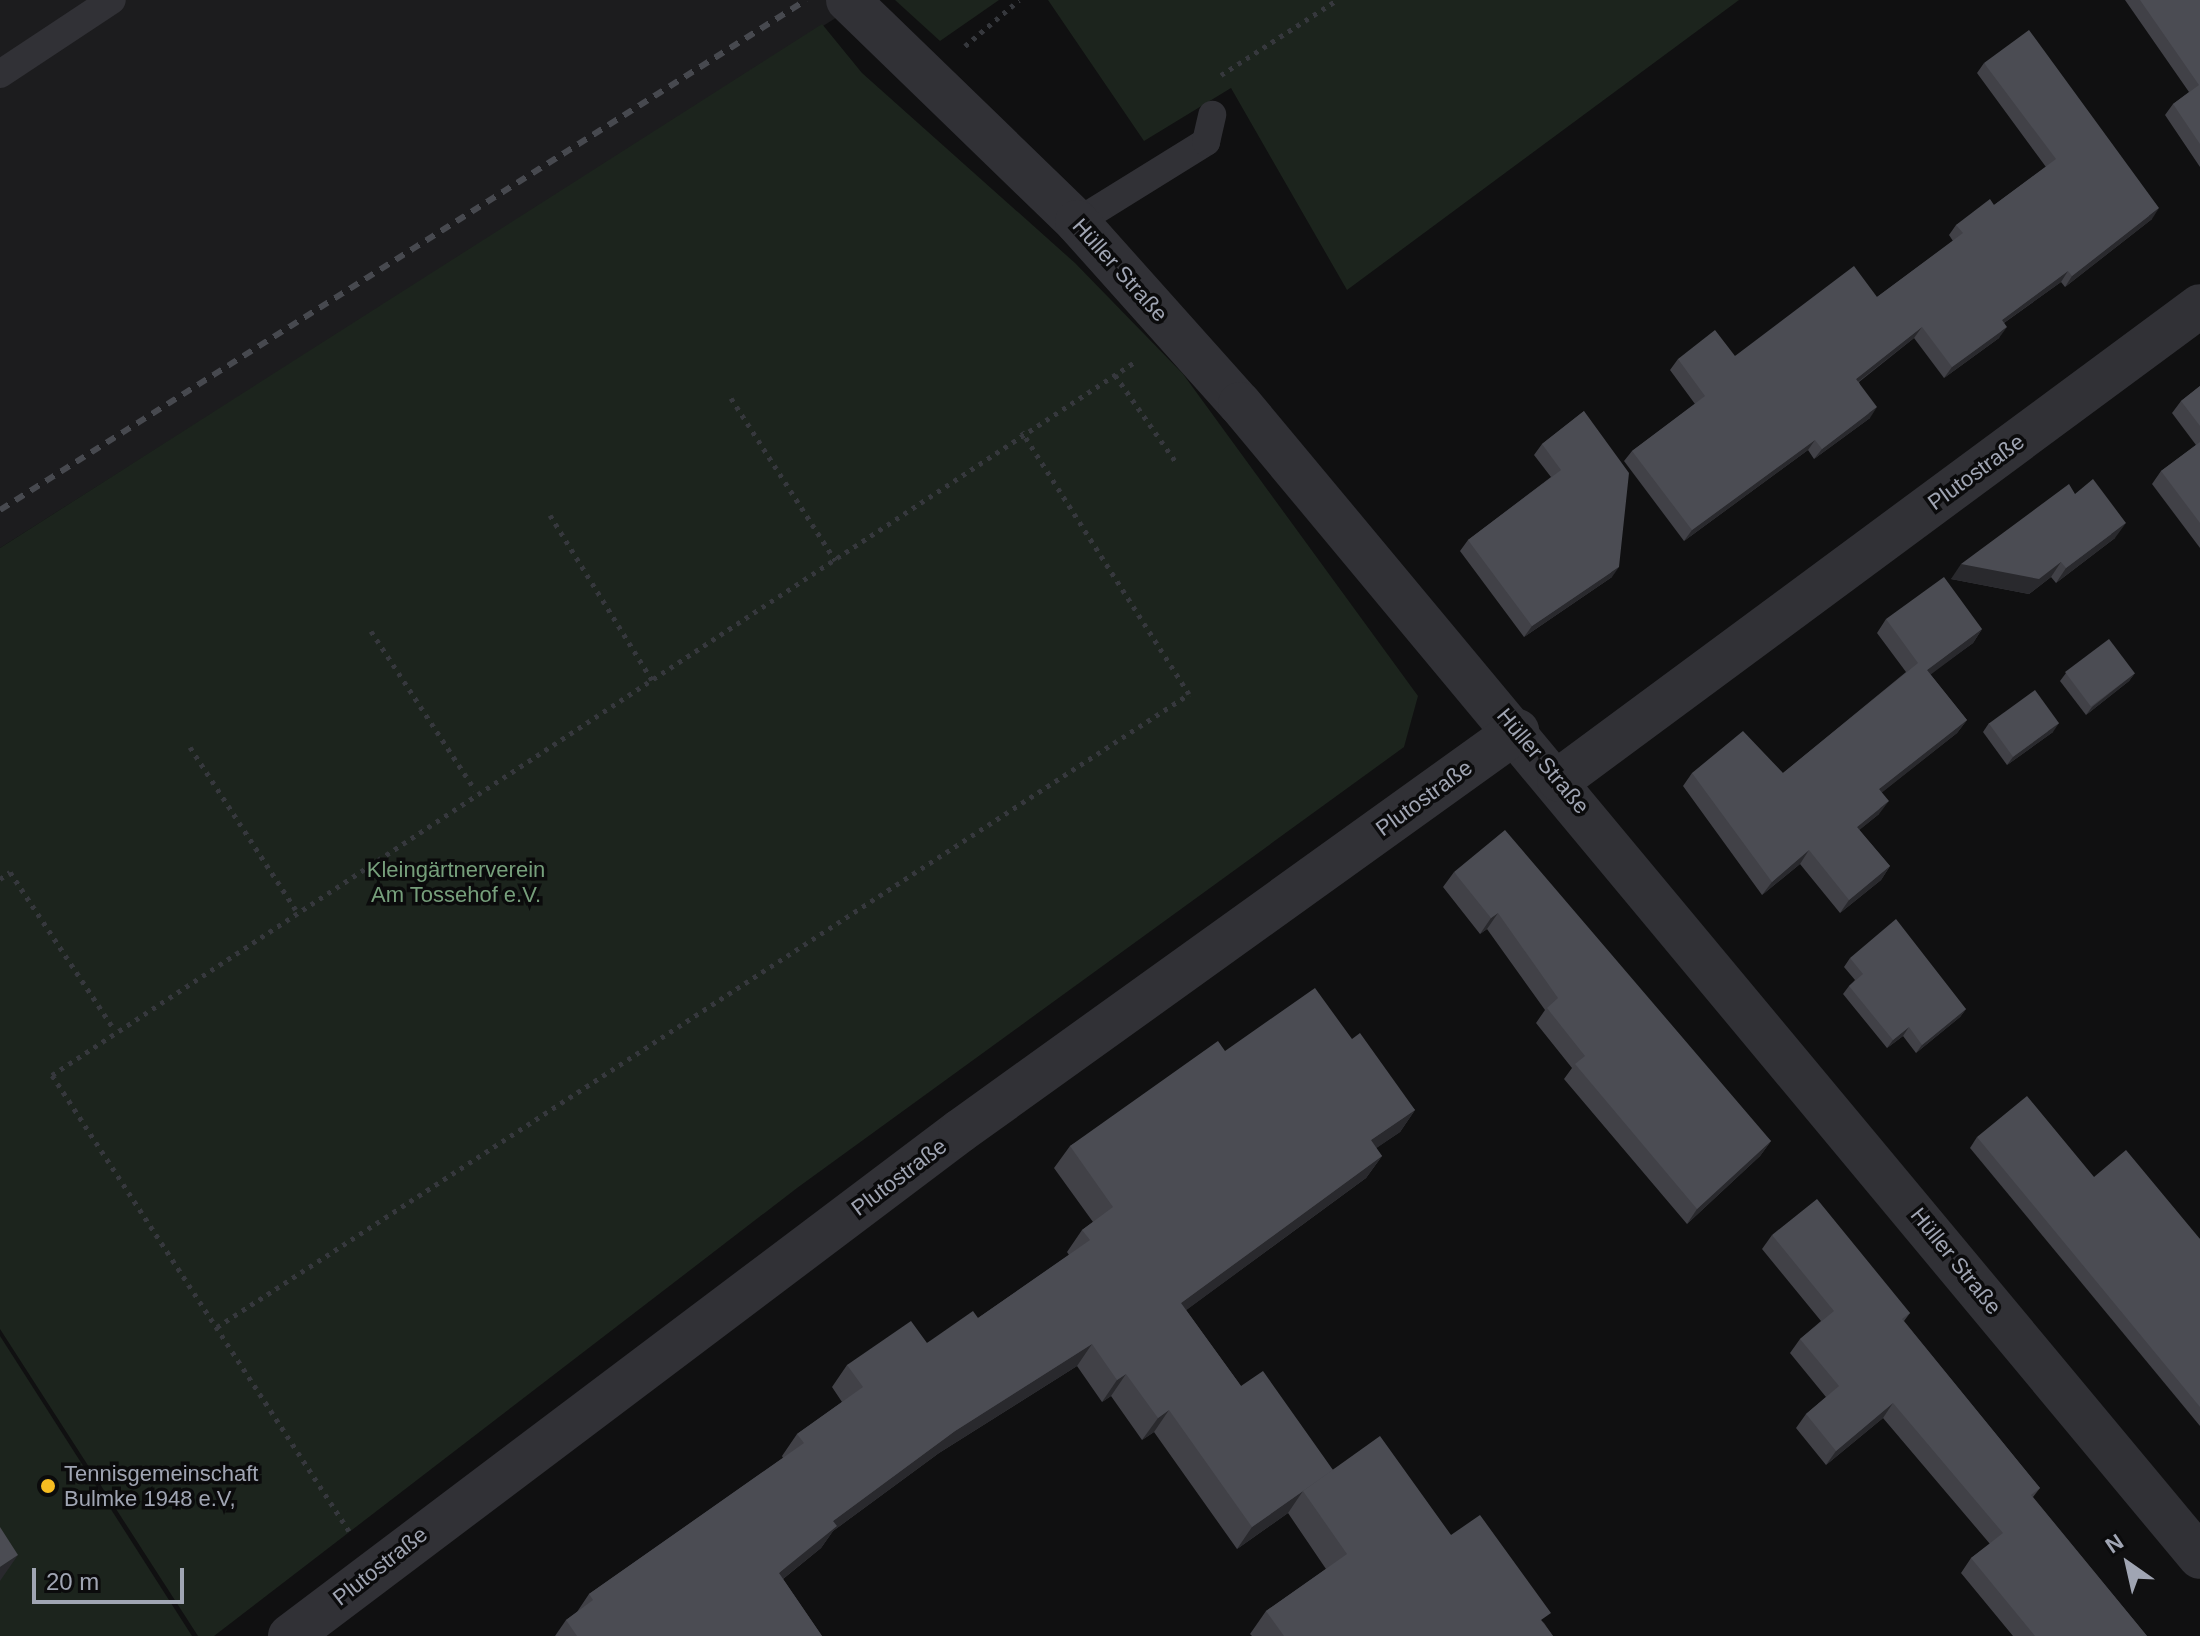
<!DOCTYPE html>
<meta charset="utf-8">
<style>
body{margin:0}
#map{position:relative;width:2200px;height:1636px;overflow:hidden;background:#101011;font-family:Helvetica,sans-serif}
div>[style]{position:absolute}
.built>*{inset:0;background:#1c1c1e}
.green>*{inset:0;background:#1c241d}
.path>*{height:5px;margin-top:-2.5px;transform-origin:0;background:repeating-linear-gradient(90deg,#36383d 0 4px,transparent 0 10px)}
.service>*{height:28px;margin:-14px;padding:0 14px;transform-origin:14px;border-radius:14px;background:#313136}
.minor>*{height:44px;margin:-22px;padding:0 22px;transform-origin:22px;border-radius:22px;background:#313136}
.rail>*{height:6px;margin-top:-3px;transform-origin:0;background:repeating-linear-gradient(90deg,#47494f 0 10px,transparent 0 18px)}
.wall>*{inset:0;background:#414147}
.shaded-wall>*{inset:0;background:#29292d}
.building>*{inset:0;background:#4b4c53;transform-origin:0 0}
.dots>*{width:22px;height:22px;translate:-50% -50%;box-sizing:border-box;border:4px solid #0b0b0c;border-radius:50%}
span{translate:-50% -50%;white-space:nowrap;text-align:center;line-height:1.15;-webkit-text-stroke:7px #0b0b0c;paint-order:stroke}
.street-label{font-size:22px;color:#a0a5b3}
.park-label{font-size:22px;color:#769f7b}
.poi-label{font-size:22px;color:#a0a5b3}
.left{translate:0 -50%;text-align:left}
.north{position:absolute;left:2088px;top:1524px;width:80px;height:80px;-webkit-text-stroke:6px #0b0b0c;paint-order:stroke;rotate:326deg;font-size:22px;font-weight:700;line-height:32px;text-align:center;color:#a0a5b3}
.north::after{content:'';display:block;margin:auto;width:28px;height:36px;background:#a0a5b3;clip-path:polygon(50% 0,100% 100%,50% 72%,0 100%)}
.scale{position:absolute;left:32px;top:1568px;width:152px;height:36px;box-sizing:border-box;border:4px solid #a0a5b3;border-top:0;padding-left:10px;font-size:24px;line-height:28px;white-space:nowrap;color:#a0a5b3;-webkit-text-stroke:6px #0b0b0c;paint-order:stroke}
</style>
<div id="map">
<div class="built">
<div style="clip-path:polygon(0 0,864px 0,0 548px)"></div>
</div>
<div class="green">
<div style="clip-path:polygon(895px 0,999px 0,940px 41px)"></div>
<div style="clip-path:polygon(1048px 0,1739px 0,1347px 290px,1231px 88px,1144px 141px)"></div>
<div style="clip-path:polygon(822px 24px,862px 73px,1075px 263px,1183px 374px,1418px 696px,1404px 747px,797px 1188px,214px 1636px,198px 1636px,0 1329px,0 548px)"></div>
<div style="clip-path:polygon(0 1336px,192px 1636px,0 1636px)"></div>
</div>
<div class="path">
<div style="left:965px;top:46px;width:71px;rotate:-40.4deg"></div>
<div style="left:1221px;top:75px;width:138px;rotate:-32.9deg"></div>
<div style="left:1115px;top:375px;width:106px;rotate:55deg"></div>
<div style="left:731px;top:398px;width:193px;rotate:57.3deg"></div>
<div style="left:550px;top:515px;width:194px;rotate:58.3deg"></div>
<div style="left:371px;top:631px;width:190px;rotate:56.8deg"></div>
<div style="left:190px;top:747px;width:194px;rotate:57deg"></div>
<div style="left:0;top:879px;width:12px;rotate:-35deg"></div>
<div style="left:10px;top:872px;width:188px;rotate:56.5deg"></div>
<div style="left:217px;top:1327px;width:1160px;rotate:-33.07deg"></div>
<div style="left:1189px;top:694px;width:311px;rotate:-122.5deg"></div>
<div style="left:349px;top:1531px;width:544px;rotate:-123.08deg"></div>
<div style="left:52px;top:1075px;width:1298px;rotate:-33.37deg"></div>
</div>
<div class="service">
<div style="left:0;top:74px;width:134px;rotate:-33.5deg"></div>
<div style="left:1077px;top:222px;width:152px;rotate:-31.8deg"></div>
<div style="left:1206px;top:142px;width:28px;rotate:-77deg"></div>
</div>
<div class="minor">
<div style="left:848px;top:0;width:319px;rotate:44.1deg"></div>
<div style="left:1077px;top:222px;width:244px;rotate:48.2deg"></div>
<div style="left:1240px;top:404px;width:1500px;rotate:50.22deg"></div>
<div style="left:1559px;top:780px;width:797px;rotate:-36.48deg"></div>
<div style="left:290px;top:1636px;width:839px;rotate:-37.01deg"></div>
<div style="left:960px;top:1131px;width:686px;rotate:-35.68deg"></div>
</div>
<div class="rail">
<div style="left:0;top:510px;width:954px;rotate:-32.32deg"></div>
</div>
<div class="wall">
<div style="clip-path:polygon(2125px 0,2200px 0,2200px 167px,2165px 115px,2173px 104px,2189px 92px)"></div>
<div style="clip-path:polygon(1984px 63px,2152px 219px,2065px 287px,2061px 282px,2004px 323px,1999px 338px,1944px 378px,1914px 338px,1859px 382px,1870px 418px,1814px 459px,1808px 450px,1684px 541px,1624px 461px,1632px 451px,1695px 404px,1670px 370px,1678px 359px,1735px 356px,1877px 297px,1953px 241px,1949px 235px,1956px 225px,1994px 205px,2046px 167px,1977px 73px)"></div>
<div style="clip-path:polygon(2200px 386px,2200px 548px,2152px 484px,2161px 471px,2196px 445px,2172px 413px,2181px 401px)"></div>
<div style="clip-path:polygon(1584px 411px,1612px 577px,1524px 637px,1460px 551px,1468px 540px,1551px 477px,1534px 455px,1542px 444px)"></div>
<div style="clip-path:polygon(2075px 494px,2115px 538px,2056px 583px,2051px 577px,2029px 594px,1951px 579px)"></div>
<div style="clip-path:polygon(1886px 619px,1982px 629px,1973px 643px,1930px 674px,1967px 720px,1957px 733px,1882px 792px,1879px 814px,1859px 830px,1890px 866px,1881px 880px,1840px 913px,1800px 864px,1762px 895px,1683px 786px,1692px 773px,1783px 773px,1906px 672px,1877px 633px)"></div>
<div style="clip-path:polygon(2066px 673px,2135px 673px,2129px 681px,2086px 715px,2060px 681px)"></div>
<div style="clip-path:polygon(1989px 723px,2053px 732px,2007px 765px,1983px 732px)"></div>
<div style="clip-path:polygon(1454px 872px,1771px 1141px,1760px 1156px,1687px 1224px,1564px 1079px,1572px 1068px,1536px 1023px,1545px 1010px,1487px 929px,1480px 934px,1443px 887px)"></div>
<div style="clip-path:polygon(1850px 958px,1966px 1009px,1960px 1017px,1916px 1053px,1903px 1036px,1887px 1048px,1843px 994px,1849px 986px,1855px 980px,1844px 967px)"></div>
<div style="clip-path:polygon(1352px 1039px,1415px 1110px,1400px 1132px,1376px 1148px,1382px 1156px,1366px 1178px,1186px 1310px,1241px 1386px,1333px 1470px,1451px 1535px,1544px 1623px,1553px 1636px,1252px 1636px,1250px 1634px,1266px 1611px,1326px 1569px,1288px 1513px,1237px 1549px,1154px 1432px,1142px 1440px,1111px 1396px,1102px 1402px,1077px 1366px,939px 1453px,833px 1531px,821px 1548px,783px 1579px,822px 1636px,555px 1636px,566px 1620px,577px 1612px,589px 1594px,783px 1458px,782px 1456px,797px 1434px,842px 1402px,832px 1387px,847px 1365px,927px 1343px,978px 1318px,1069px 1255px,1067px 1252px,1082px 1230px,1093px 1222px,1054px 1168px,1070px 1146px,1225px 1051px)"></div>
<div style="clip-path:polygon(1977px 1137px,2094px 1177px,2200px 1239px,2200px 1426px,1970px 1148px)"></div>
<div style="clip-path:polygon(1772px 1235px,1910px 1313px,1904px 1321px,2040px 1488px,2033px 1497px,2147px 1636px,2013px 1636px,1961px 1573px,1971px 1558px,1990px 1544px,1883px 1418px,1826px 1465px,1796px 1428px,1806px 1414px,1826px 1397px,1790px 1353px,1800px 1339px,1821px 1321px,1762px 1249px)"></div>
</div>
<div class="shaded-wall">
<div style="clip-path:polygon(2159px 208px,2152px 219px,2065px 287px,2072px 276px)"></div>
<div style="clip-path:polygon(2068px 271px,2061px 282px,1994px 330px,2002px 320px)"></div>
<div style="clip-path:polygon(1922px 327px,1914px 338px,1849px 389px,1856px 379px)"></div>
<div style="clip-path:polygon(2007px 327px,1999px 338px,1944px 378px,1952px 367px)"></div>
<div style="clip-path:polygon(1877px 407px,1870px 418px,1814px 459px,1822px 449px)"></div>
<div style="clip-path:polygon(1815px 440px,1808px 450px,1684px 541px,1692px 530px)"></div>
<div style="clip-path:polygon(2126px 523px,2115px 538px,2056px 583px,2066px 568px)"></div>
<div style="clip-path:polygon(2061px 562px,2051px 577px,2029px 594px,1951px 579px,1961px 564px)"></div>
<div style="clip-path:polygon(1619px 567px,1612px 577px,1524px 637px,1532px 626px)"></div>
<div style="clip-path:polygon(1982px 629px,1973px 643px,1918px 684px,1927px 670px)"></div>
<div style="clip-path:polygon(2135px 673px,2129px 681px,2086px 715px,2092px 707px)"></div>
<div style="clip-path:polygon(1967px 720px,1957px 733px,1870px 802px,1879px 789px)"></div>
<div style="clip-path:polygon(2059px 723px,2053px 732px,2007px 765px,2013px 757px)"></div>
<div style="clip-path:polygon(1889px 801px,1879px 814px,1847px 840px,1857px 827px)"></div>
<div style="clip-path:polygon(1809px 850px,1800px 864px,1762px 895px,1772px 882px)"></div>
<div style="clip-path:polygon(1890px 866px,1881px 880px,1840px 913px,1849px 900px)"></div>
<div style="clip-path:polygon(1498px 913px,1487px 929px,1480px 934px,1491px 918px)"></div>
<div style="clip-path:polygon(1966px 1009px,1960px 1017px,1916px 1053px,1922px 1045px)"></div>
<div style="clip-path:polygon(1909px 1027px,1903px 1036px,1887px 1048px,1893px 1040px)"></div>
<div style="clip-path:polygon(1415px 1110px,1400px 1132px,1356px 1162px,1371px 1140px)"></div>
<div style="clip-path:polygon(1771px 1141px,1760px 1156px,1687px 1224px,1697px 1209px)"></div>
<div style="clip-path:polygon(1382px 1156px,1366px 1178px,1166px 1325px,1181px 1303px)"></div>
<div style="clip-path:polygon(1092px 1344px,1077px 1366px,939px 1453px,833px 1531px,821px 1548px,763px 1595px,779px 1573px,833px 1521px,955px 1431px)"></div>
<div style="clip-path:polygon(1126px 1374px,1111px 1396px,1102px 1402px,1117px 1380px)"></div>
<div style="clip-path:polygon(1893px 1403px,1883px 1418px,1826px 1465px,1836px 1451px)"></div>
<div style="clip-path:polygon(1169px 1410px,1154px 1432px,1142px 1440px,1158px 1418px)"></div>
<div style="clip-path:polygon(1333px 1470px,1303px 1491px,1288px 1513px,1237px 1549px,1252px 1527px)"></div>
<div style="clip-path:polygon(18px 1555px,0 1581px,0 1567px)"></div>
</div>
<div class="building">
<div style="clip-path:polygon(2140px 0,2200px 0,2200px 144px,2173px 104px,2199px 85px)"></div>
<div style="clip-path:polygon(2029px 30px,2159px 208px,2072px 276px,2068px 271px,2002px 320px,2007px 327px,1952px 367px,1922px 327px,1856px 379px,1877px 407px,1822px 449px,1815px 440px,1692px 530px,1632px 451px,1705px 396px,1678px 359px,1715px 330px,1735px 356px,1854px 266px,1877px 297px,1963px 233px,1956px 225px,1990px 199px,1994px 205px,2056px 159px,1984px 63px)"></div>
<div style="clip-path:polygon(2200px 386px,2200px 426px,2181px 401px)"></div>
<div style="clip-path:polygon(1584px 411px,1629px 473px,1619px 567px,1532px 626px,1468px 540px,1561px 470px,1542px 444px)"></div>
<div style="clip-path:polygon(2200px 442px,2200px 523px,2161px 471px)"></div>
<div style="clip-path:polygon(2093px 479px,2126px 523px,2066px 568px,2061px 562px,2039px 579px,1961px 564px,2069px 484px,2075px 494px)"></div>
<div style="clip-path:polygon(1944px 577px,1982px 629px,1927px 670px,1967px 720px,1879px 789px,1889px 801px,1857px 827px,1890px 866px,1849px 900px,1809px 850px,1772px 882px,1692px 773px,1743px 731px,1783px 773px,1918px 663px,1886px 619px)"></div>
<div style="left:2109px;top:639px;width:43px;height:55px;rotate:53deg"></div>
<div style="left:2035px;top:690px;width:41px;height:57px;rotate:54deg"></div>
<div style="clip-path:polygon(1505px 830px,1771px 1141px,1697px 1209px,1575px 1064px,1585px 1056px,1547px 1008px,1558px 998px,1498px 913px,1491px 918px,1454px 872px)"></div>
<div style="clip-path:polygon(1896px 919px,1966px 1009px,1922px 1045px,1909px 1027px,1893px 1040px,1849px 986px,1863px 974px,1850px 958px)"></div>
<div style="clip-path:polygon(1315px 988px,1352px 1039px,1360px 1033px,1415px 1110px,1371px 1140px,1382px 1156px,1181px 1303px,1241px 1386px,1263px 1371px,1333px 1470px,1252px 1527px,1169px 1410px,1158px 1418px,1126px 1374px,1117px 1380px,1092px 1344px,955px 1431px,833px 1521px,837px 1526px,779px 1573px,822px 1636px,577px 1636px,566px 1620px,593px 1600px,589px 1594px,804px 1443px,797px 1434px,863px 1387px,847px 1365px,911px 1321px,927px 1343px,973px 1311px,978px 1318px,1090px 1240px,1082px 1230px,1113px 1207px,1070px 1146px,1218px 1041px,1225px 1051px)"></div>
<div style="clip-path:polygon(2027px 1096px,2094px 1177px,2126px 1150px,2200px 1239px,2200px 1407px,1977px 1137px)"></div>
<div style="clip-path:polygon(1817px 1199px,1910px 1313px,1902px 1319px,2040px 1488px,2031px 1495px,2147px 1636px,2035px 1636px,1971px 1558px,2003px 1533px,1893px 1403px,1836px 1451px,1806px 1414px,1839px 1386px,1800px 1339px,1834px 1311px,1772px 1235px)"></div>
<div style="clip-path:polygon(1380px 1436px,1451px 1535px,1480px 1515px,1551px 1613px,1541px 1620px,1553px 1636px,1284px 1636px,1266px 1611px,1347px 1554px,1303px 1491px)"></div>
<div style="clip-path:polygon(0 1527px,18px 1555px,0 1567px)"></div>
</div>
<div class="dots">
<div style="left:48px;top:1486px;background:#f7bd21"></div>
</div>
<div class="street-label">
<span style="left:1120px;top:270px;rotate:48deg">Hüller Straße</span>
<span style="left:1976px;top:472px;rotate:-36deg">Plutostraße</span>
<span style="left:1543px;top:761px;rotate:50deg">Hüller Straße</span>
<span style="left:1424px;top:798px;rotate:-36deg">Plutostraße</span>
<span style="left:899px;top:1177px;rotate:-37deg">Plutostraße</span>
<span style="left:1956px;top:1261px;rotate:51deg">Hüller Straße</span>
<span style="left:380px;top:1566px;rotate:-38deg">Plutostraße</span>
</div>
<div class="park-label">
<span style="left:456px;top:882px">Kleingärtnerverein<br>Am Tossehof e.V.</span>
</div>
<div class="poi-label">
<span class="left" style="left:64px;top:1486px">Tennisgemeinschaft<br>Bulmke 1948 e.V,</span>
</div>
<div class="north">N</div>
<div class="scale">20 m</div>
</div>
